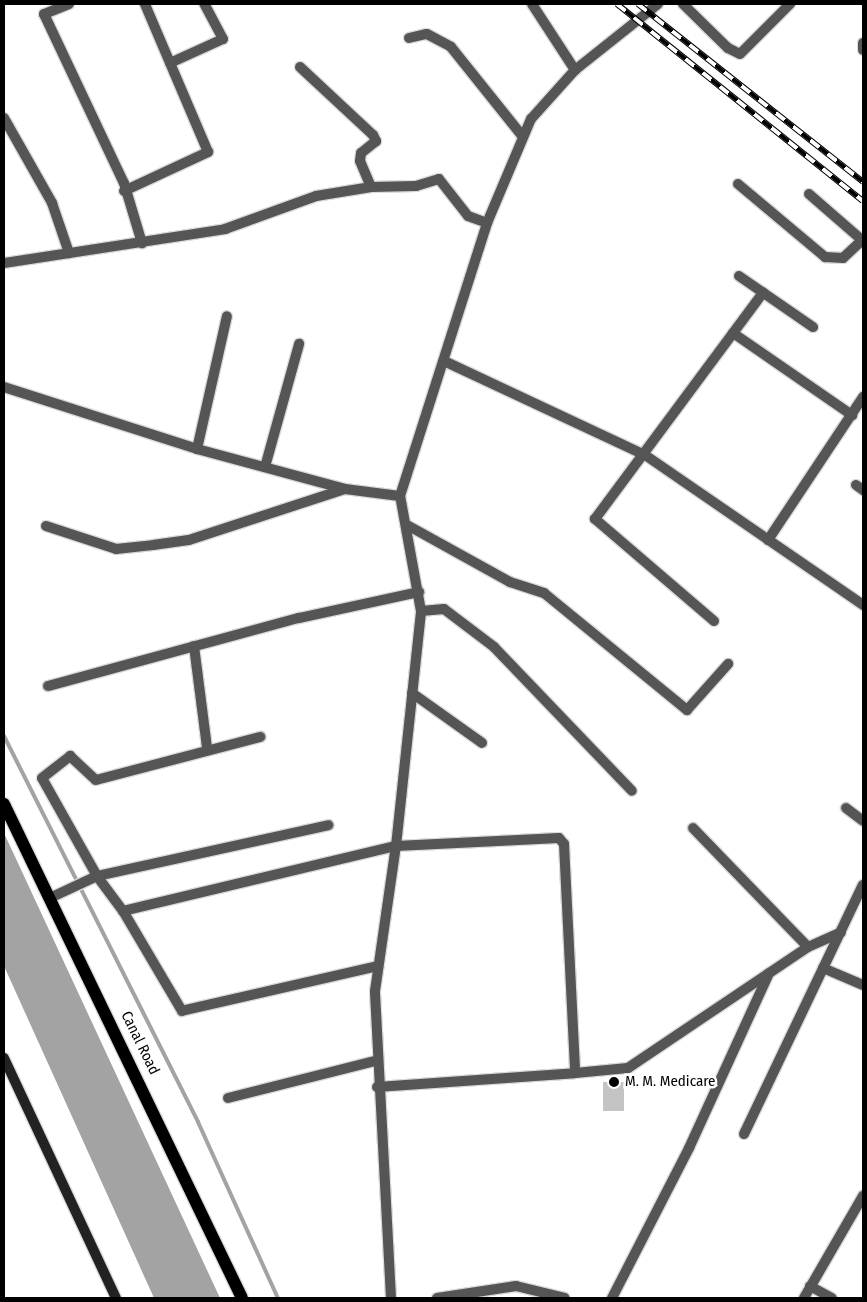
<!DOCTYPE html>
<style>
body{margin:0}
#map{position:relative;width:867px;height:1302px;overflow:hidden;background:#fff;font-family:"Fira Sans Condensed",sans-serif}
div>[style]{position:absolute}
.water>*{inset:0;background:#a3a3a3}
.stream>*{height:4px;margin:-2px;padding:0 2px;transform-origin:2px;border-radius:2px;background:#a3a3a3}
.building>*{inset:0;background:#c4c4c4;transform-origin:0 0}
.roads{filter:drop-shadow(1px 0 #dbdbdb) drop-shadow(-1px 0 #dbdbdb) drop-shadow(0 1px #dbdbdb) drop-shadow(0 -1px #dbdbdb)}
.minor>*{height:10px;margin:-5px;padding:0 5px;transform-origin:5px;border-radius:5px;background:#555}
.tertiary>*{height:10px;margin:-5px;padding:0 5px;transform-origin:5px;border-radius:5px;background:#555}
.secondary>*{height:10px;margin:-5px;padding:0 5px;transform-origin:5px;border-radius:5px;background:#222}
.primary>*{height:12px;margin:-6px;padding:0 6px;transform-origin:6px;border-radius:6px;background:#000}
.rail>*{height:5.5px;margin-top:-2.75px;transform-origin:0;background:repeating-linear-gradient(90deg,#fff 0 11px,#000 0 22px);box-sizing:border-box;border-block:1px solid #000}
.dots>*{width:14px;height:14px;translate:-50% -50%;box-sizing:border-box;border:2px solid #fff;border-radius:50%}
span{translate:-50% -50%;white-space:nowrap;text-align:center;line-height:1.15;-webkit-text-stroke:5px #fff;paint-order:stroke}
.street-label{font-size:15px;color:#000}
.poi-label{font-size:15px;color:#000}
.left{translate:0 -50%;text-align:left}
.frame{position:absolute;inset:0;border:5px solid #000;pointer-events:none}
</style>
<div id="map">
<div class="water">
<div style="clip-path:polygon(4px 833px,220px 1298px,154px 1298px,4px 966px)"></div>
</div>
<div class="stream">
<div style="left:4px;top:736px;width:432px;rotate:63.3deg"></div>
<div style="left:198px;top:1122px;width:193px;rotate:65.6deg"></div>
</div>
<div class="building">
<div style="left:603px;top:1082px;width:21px;height:29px"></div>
</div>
<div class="roads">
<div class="minor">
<div style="left:69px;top:4px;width:27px;rotate:158deg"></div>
<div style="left:44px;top:14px;width:187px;rotate:64.7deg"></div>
<div style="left:124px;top:183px;width:63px;rotate:73.3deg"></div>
<div style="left:532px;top:4px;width:79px;rotate:56.9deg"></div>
<div style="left:683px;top:4px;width:63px;rotate:44.4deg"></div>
<div style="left:728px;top:48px;width:13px;rotate:27deg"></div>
<div style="left:740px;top:54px;width:71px;rotate:-45deg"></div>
<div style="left:409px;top:38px;width:18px;rotate:-13deg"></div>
<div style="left:427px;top:34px;width:27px;rotate:28deg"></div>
<div style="left:451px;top:47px;width:115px;rotate:51.3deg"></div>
<div style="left:863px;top:43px;width:7px;rotate:90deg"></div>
<div style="left:170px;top:63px;width:58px;rotate:-24.4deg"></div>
<div style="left:223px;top:39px;width:40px;rotate:-118deg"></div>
<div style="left:300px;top:67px;width:100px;rotate:43deg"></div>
<div style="left:373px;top:135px;width:7px;rotate:63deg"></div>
<div style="left:376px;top:141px;width:19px;rotate:141deg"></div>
<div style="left:361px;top:153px;width:8px;rotate:97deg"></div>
<div style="left:360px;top:161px;width:28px;rotate:67deg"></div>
<div style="left:4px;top:118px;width:98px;rotate:60.5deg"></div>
<div style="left:52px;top:203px;width:53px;rotate:71.2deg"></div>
<div style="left:738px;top:184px;width:114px;rotate:40deg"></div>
<div style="left:825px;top:257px;width:18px;rotate:3deg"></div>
<div style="left:843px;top:258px;width:26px;rotate:-43deg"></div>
<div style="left:124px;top:191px;width:93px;rotate:-24.9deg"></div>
<div style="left:208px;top:152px;width:161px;rotate:-113.1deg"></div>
<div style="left:809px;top:194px;width:72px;rotate:41deg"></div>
<div style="left:4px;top:263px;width:224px;rotate:-8.7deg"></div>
<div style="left:225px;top:229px;width:97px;rotate:-19.9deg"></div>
<div style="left:316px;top:196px;width:56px;rotate:-9.3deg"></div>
<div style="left:371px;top:187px;width:45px;rotate:-1.3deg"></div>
<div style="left:416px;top:186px;width:24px;rotate:-17deg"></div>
<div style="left:439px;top:179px;width:47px;rotate:51.9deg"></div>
<div style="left:468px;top:216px;width:20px;rotate:20deg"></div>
<div style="left:739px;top:276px;width:90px;rotate:34.6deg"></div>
<div style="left:733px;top:333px;width:145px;rotate:34.6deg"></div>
<div style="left:444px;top:361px;width:222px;rotate:25.1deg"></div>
<div style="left:645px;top:455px;width:265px;rotate:34.5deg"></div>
<div style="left:4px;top:387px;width:203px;rotate:17.8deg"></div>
<div style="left:197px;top:449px;width:153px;rotate:15.1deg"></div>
<div style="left:345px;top:489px;width:55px;rotate:7.3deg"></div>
<div style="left:197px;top:449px;width:136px;rotate:-77.3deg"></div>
<div style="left:265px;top:467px;width:128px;rotate:-74.5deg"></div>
<div style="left:856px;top:485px;width:9px;rotate:36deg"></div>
<div style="left:407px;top:525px;width:118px;rotate:29deg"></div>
<div style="left:510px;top:582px;width:36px;rotate:18deg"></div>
<div style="left:544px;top:593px;width:185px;rotate:39.3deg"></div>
<div style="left:687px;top:710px;width:62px;rotate:-48.3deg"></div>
<div style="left:46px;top:526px;width:74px;rotate:18.2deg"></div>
<div style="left:116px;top:549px;width:37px;rotate:-6deg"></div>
<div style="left:153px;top:545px;width:36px;rotate:-8deg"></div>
<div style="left:189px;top:540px;width:164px;rotate:-18.1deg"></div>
<div style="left:768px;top:540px;width:172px;rotate:-56.4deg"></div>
<div style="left:421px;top:611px;width:23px;rotate:-5deg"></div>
<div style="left:444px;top:609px;width:63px;rotate:37.2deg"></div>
<div style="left:494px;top:647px;width:199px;rotate:46.2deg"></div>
<div style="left:714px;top:621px;width:157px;rotate:-139.4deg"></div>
<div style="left:595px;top:519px;width:282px;rotate:-53.4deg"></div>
<div style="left:194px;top:646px;width:103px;rotate:82.7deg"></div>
<div style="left:48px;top:686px;width:260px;rotate:-15.2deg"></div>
<div style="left:299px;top:618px;width:123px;rotate:-12.2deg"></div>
<div style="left:412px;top:693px;width:86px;rotate:35.5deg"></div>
<div style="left:846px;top:808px;width:21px;rotate:37deg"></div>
<div style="left:693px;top:828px;width:165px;rotate:46deg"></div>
<div style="left:52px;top:897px;width:50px;rotate:-25deg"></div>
<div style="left:97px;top:876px;width:112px;rotate:-119.3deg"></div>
<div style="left:42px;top:778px;width:36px;rotate:-38deg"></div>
<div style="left:70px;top:756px;width:35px;rotate:43deg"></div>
<div style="left:96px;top:780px;width:170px;rotate:-14.7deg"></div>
<div style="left:123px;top:911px;width:44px;rotate:-126.6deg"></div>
<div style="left:97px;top:876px;width:237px;rotate:-12.4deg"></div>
<div style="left:378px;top:966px;width:201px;rotate:167.1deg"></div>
<div style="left:182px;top:1011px;width:116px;rotate:-120.5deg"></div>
<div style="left:123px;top:911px;width:281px;rotate:-13.4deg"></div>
<div style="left:396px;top:846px;width:163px;rotate:-2.8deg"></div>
<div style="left:559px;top:838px;width:8px;rotate:50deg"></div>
<div style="left:564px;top:844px;width:229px;rotate:87.2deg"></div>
<div style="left:575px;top:1073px;width:53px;rotate:-5.4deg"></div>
<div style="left:628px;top:1068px;width:217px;rotate:-33.9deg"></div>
<div style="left:808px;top:947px;width:36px;rotate:-24deg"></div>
<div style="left:823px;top:968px;width:43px;rotate:23deg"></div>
<div style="left:377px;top:1087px;width:198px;rotate:-4deg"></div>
<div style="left:228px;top:1098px;width:152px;rotate:-14.1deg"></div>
<div style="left:744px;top:1134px;width:276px;rotate:-64.5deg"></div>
<div style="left:810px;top:1286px;width:25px;rotate:29deg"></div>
<div style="left:437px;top:1298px;width:80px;rotate:-8.6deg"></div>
<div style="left:516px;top:1286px;width:50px;rotate:13.8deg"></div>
<div style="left:612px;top:1298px;width:169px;rotate:-62.8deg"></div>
<div style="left:689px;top:1148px;width:192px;rotate:-65.4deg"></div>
<div style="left:804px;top:1298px;width:118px;rotate:-60deg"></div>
</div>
<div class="tertiary">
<div style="left:391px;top:1298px;width:307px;rotate:-93deg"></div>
<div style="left:375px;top:991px;width:147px;rotate:-81.8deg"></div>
<div style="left:396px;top:846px;width:236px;rotate:-83.9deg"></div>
<div style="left:421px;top:611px;width:117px;rotate:-100.3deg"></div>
<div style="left:400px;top:496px;width:287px;rotate:-72.3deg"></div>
<div style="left:487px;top:223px;width:113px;rotate:-67.1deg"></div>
<div style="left:531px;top:119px;width:66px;rotate:-48.1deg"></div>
<div style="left:575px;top:70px;width:106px;rotate:-38.5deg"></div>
</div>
<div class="secondary">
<div style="left:4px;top:1058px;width:265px;rotate:65deg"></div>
</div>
<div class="primary">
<div style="left:4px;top:804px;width:548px;rotate:64.28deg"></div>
</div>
</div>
<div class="rail">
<div style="left:617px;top:4px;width:315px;rotate:38.7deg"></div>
<div style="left:638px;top:4px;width:287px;rotate:38.3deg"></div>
</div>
<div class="dots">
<div style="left:614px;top:1082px;background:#000"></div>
</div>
<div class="street-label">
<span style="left:140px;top:1043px;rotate:64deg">Canal Road</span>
</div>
<div class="poi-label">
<span class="left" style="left:625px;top:1082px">M. M. Medicare</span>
</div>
<div class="frame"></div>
</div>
